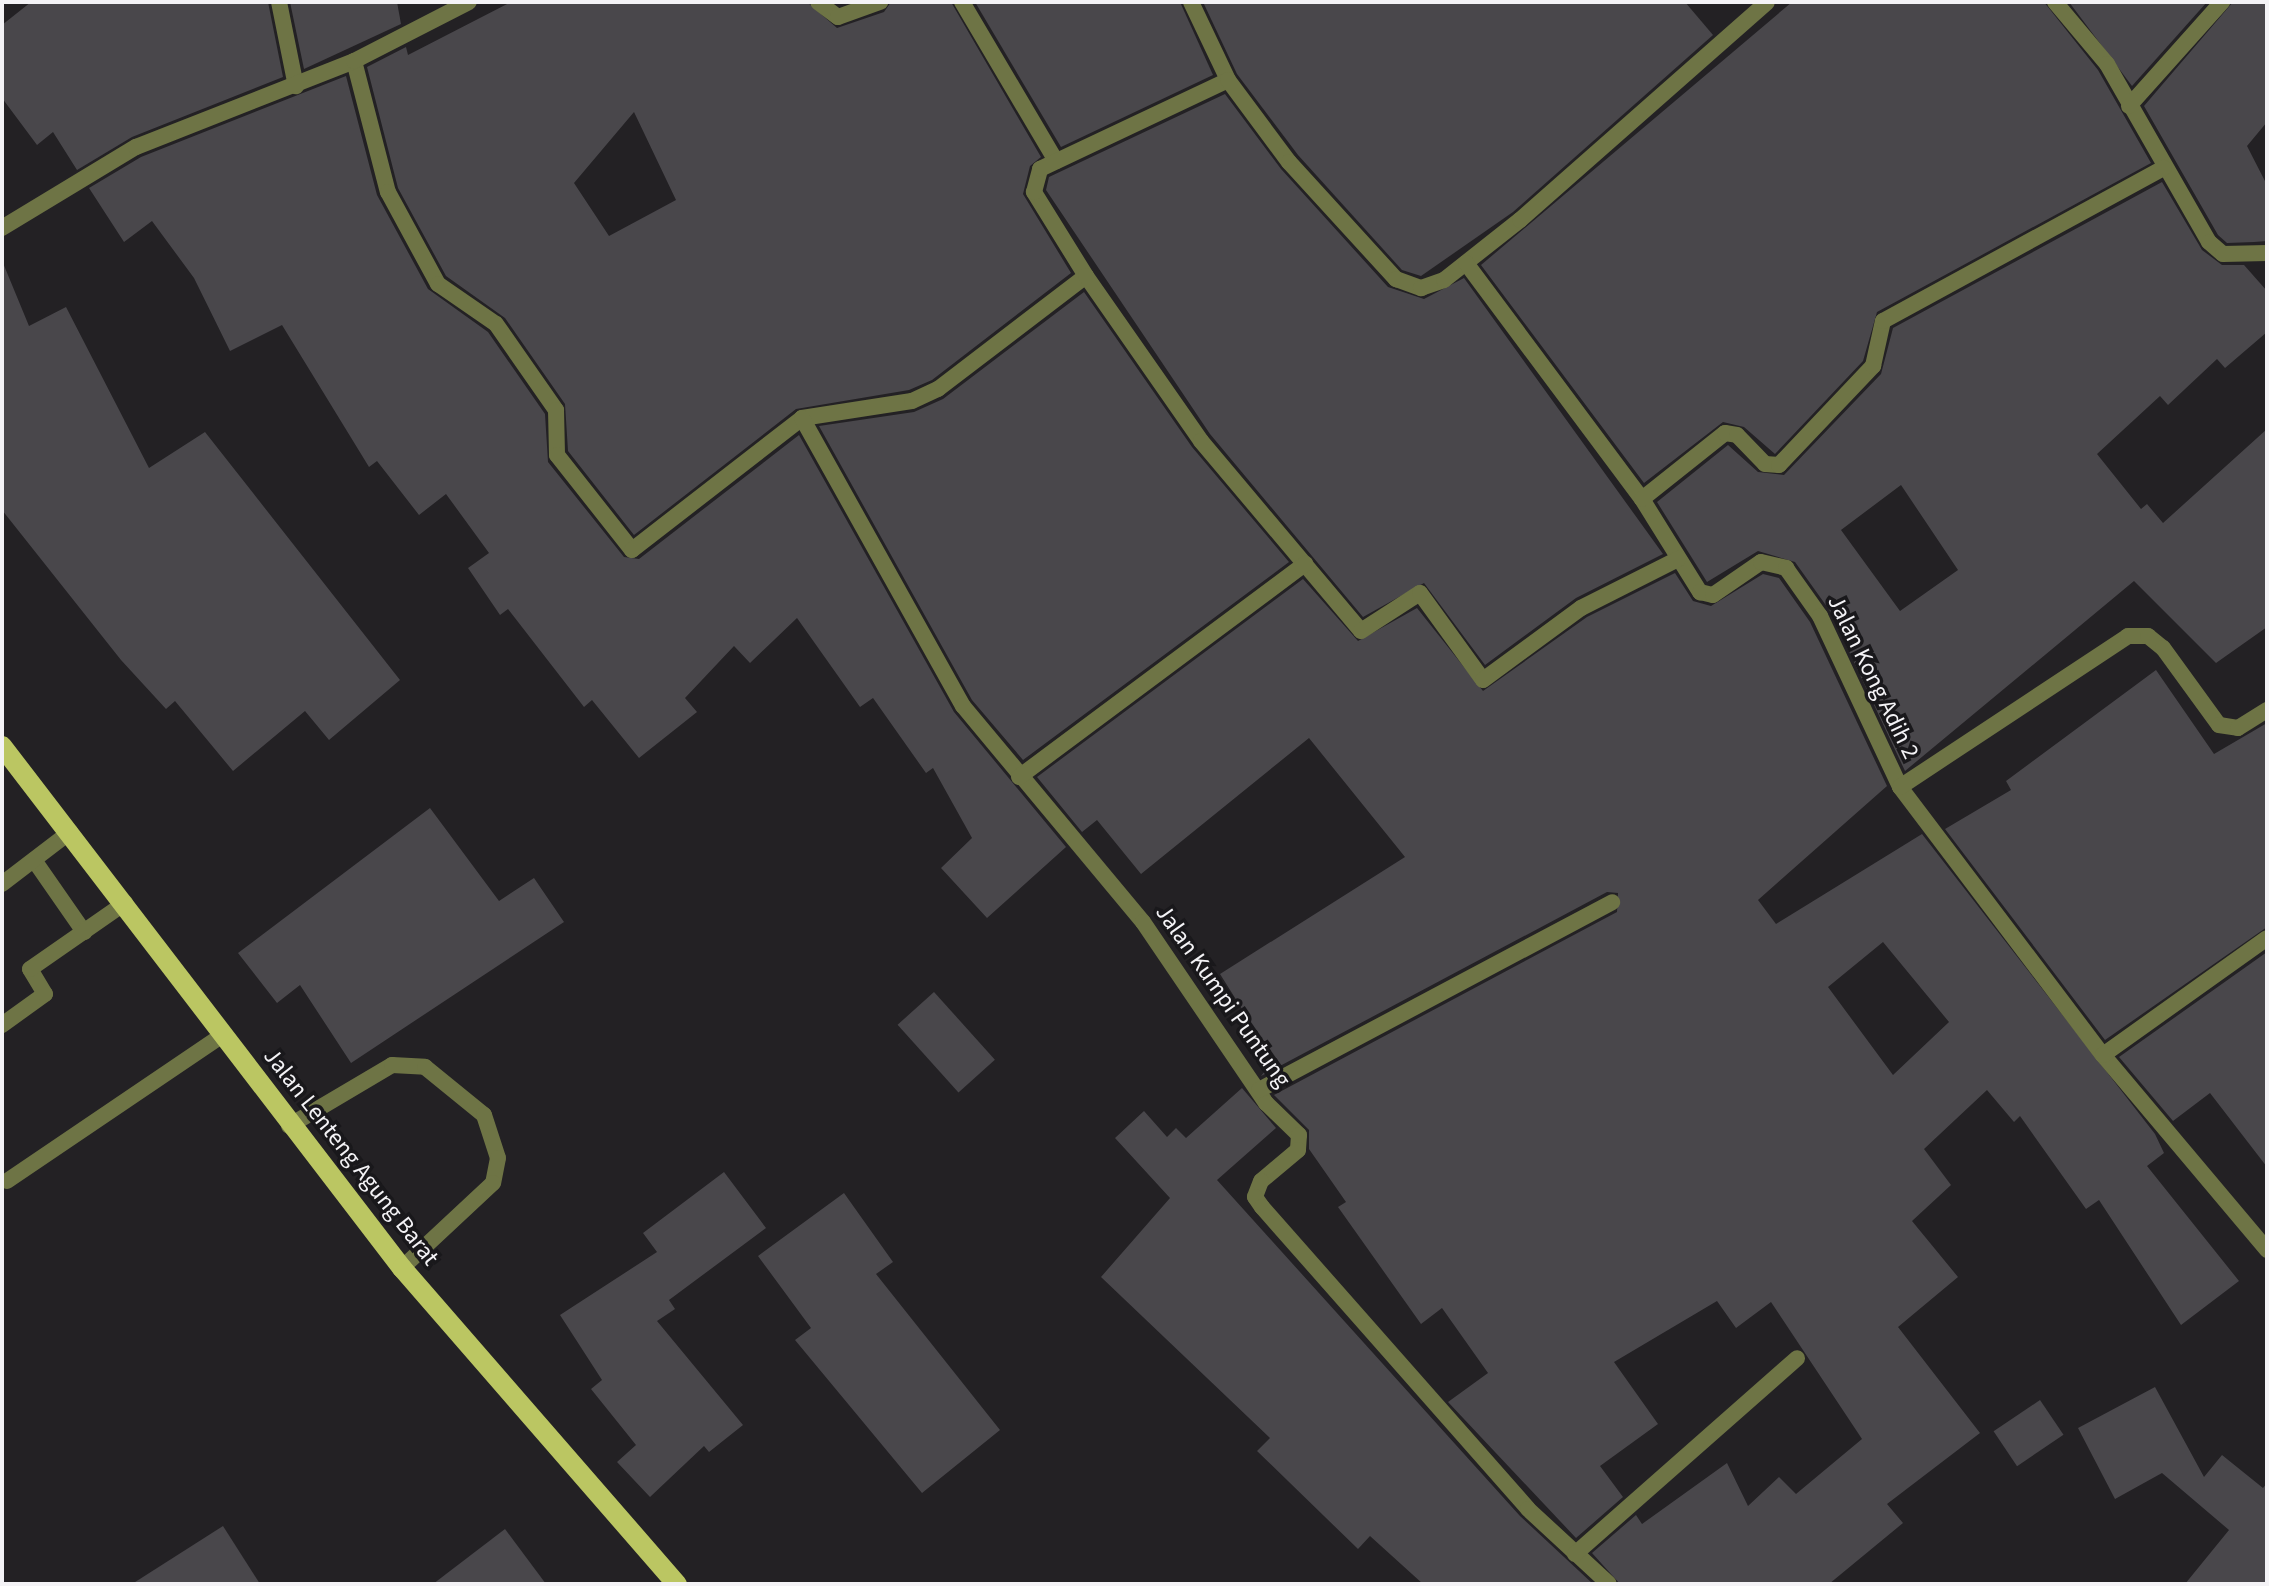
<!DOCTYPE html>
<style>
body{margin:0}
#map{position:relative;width:2269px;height:1586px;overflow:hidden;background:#232124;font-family:"Source Sans 3",sans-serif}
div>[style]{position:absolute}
.building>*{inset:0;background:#49474b;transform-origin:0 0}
.service>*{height:16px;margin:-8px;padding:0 8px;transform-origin:8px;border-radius:8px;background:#6e7445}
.minor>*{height:16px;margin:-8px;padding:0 8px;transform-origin:8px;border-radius:8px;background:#6e7445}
.primary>*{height:20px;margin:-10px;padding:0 10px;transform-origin:10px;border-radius:10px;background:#bbc662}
span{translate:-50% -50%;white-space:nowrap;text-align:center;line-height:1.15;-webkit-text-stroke:7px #19181b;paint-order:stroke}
.street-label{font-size:24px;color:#f4f3f6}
.frame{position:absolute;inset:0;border:4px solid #f4f3f6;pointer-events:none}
</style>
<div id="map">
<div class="building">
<div style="clip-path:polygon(31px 2px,268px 2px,283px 77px,132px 137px,77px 170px,53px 132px,37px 145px,2px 98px,2px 25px)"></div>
<div style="clip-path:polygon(290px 2px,397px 2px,401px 24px,304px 69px)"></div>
<div style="clip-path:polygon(evenodd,511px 2px,807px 2px,837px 28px,884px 12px,891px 2px,951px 2px,1041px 157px,1030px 166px,1023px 194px,1071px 273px,932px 380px,909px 390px,796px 409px,634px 535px,568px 451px,565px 404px,505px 318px,446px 276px,398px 188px,367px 67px,406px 47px,408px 55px,511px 2px,634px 112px,676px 200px,609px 236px,574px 183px,634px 112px)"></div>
<div style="clip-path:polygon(975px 2px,1180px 2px,1213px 75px,1061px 147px)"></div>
<div style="clip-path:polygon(1203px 2px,1685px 2px,1713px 35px,1513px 212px,1421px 276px,1402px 270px,1298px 155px,1237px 74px)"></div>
<div style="clip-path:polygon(1792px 2px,2044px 2px,2098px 70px,2151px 163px,1877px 312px,1863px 361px,1775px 454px,1744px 427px,1723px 422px,1644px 483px,1481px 265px)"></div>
<div style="clip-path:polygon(2069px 2px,2207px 2px,2132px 86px)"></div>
<div style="clip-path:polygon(2233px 2px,2267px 2px,2267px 122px,2247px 146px,2267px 185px,2267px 241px,2254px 242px,2227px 243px,2218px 235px,2144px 106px)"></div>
<div style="clip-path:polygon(346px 76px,377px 195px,428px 289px,488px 332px,545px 414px,548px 462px,624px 557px,639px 559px,799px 435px,954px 712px,1066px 847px,987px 918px,941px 868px,972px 838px,933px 768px,926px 773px,873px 698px,860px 707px,797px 618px,750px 663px,734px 646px,685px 698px,697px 712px,639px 758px,592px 700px,584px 707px,508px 609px,500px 615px,468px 568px,489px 553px,446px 494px,419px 515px,377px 461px,369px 467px,282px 325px,230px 351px,194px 278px,152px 221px,124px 242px,89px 188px,141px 157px)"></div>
<div style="clip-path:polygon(1225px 94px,1281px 169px,1388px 287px,1424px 299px,1464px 278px,1663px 554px,1576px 598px,1485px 665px,1424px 583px,1363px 617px,1210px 434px,1046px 190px,1049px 177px)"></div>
<div style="clip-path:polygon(evenodd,2162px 182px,2202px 250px,2222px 265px,2244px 265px,2267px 291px,2267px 332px,2225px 368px,2217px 359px,2168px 405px,2160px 396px,2097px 454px,2141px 509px,2147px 504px,2163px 523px,2267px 429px,2267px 627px,2216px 663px,2134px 581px,1905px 771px,1830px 611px,1795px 562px,1758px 551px,1707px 582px,1657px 502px,1728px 445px,1758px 472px,1784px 475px,1881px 374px,1893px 328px,2162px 182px,1901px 485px,1958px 570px,1900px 611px,1841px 530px,1901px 485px)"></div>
<div style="clip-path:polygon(3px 263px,29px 326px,66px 307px,149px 468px,205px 432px,400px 680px,329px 740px,305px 711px,233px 771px,175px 701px,166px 709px,121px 660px,2px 510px)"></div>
<div style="clip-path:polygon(1084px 292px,1192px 447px,1289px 562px,1023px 760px,972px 700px,819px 426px,914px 412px,943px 399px)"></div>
<div style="clip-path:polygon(evenodd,1675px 573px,1693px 601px,1711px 606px,1763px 574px,1779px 578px,1810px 622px,1887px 786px,1758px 900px,1776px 924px,1922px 834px,2155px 1134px,2164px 1153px,2147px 1166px,2239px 1281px,2181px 1325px,2099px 1200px,2086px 1209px,2020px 1116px,2014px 1122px,1987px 1090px,1924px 1149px,1951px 1185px,1912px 1221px,1958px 1277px,1898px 1327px,1980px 1433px,1887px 1504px,1903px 1523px,1829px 1584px,1620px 1584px,1592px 1553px,1636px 1515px,1642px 1524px,1727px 1463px,1748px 1506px,1779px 1477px,1796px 1494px,1862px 1439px,1771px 1302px,1736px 1328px,1717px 1301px,1614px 1362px,1658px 1424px,1600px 1466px,1623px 1497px,1576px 1538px,1448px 1402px,1488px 1373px,1442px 1308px,1421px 1324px,1338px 1207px,1346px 1202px,1309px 1149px,1309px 1130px,1274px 1095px,1617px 912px,1618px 893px,1607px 892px,1261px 1076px,1274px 1060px,1220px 974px,1405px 857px,1309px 738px,1141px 874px,1097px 820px,1082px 832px,1037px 777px,1303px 579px,1358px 641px,1417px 608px,1483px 691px,1587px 617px,1675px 573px,1883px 942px,1949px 1022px,1893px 1075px,1828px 987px,1883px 942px)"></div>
<div style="clip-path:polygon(2156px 670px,2214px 754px,2267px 723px,2267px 927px,2105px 1040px,1945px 829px,2011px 790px,2006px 781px)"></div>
<div style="clip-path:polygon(430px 808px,499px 901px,534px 878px,564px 922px,351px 1063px,300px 985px,277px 1003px,238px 953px)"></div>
<div style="clip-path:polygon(2267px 952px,2267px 1167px,2210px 1093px,2173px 1121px,2119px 1057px)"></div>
<div style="left:934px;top:992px;width:91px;height:49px;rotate:48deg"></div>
<div style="clip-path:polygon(1242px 1088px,1276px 1128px,1217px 1180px,1520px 1516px,1593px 1584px,1423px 1584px,1370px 1536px,1358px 1549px,1257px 1451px,1270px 1438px,1101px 1277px,1170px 1198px,1115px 1138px,1144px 1111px,1167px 1137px,1176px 1128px,1186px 1138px)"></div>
<div style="clip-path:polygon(724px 1172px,766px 1228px,669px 1300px,675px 1309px,657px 1321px,743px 1425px,709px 1452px,704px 1446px,650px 1497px,617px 1462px,636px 1445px,591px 1389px,602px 1380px,560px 1315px,657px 1252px,643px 1233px)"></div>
<div style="clip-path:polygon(844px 1193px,893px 1262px,876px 1274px,1000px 1430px,922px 1493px,795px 1340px,811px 1328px,758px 1256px)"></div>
<div style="clip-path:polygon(2155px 1387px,2204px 1477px,2222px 1455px,2263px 1488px,2267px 1483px,2267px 1584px,2185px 1584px,2229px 1530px,2162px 1473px,2115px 1499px,2078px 1428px)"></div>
<div style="left:2040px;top:1400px;width:42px;height:56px;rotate:56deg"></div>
<div style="clip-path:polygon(223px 1526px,260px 1584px,132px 1584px)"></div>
<div style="clip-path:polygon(505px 1529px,546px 1584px,433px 1584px)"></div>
</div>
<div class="service">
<div style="left:34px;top:860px;width:88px;rotate:55.2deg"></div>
<div style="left:2px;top:884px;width:86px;rotate:-37.4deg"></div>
<div style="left:2px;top:1025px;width:53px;rotate:-35.8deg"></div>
<div style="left:45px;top:994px;width:29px;rotate:-121deg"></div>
<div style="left:30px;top:969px;width:116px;rotate:-34.8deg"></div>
<div style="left:289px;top:1126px;width:120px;rotate:-30.6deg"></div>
<div style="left:392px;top:1065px;width:33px;rotate:3deg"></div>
<div style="left:425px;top:1067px;width:76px;rotate:39.1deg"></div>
<div style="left:484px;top:1115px;width:45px;rotate:72deg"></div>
<div style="left:498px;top:1158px;width:25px;rotate:101deg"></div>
<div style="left:493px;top:1183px;width:125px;rotate:137deg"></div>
<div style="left:7px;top:1181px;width:262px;rotate:-34.1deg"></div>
</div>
<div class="minor">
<div style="left:279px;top:2px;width:86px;rotate:78.6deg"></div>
<div style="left:818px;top:2px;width:25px;rotate:37deg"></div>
<div style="left:838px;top:17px;width:45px;rotate:-19.7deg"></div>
<div style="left:962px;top:2px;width:185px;rotate:59.4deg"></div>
<div style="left:1191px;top:2px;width:86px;rotate:64.6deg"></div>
<div style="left:2055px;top:2px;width:81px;rotate:50deg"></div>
<div style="left:2107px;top:64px;width:205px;rotate:60.2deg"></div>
<div style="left:2209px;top:242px;width:18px;rotate:41deg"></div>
<div style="left:2223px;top:254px;width:44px;rotate:-1.3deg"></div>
<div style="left:354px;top:61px;width:135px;rotate:75.5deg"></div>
<div style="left:388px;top:192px;width:105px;rotate:61.5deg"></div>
<div style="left:438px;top:284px;width:70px;rotate:34.6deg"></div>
<div style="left:496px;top:324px;width:105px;rotate:55.1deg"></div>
<div style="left:556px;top:410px;width:45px;rotate:88.7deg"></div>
<div style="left:557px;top:455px;width:121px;rotate:51.7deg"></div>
<div style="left:632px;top:550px;width:215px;rotate:-37.8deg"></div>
<div style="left:802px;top:418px;width:111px;rotate:-8.8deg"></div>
<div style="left:912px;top:401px;width:29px;rotate:-25deg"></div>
<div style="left:938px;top:389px;width:186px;rotate:-37.4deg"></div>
<div style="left:1086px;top:276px;width:99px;rotate:-121.8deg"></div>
<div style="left:1034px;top:192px;width:24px;rotate:-75deg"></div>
<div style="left:1040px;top:169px;width:208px;rotate:-25.3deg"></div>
<div style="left:1228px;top:80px;width:102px;rotate:53.4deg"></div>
<div style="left:1289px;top:162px;width:159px;rotate:47.6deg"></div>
<div style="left:1396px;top:279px;width:27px;rotate:20deg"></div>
<div style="left:1421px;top:288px;width:24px;rotate:-19deg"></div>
<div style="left:1444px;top:280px;width:97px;rotate:-38.3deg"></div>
<div style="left:1520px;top:220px;width:329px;rotate:-41.4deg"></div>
<div style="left:2129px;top:106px;width:140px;rotate:-48.2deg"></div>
<div style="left:2px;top:228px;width:157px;rotate:-31.2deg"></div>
<div style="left:136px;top:147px;width:234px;rotate:-21.5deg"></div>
<div style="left:354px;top:61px;width:129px;rotate:-27.2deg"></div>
<div style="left:1466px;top:263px;width:294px;rotate:53.3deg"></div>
<div style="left:1642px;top:499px;width:110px;rotate:58.1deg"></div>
<div style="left:1700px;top:592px;width:13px;rotate:13deg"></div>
<div style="left:1713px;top:595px;width:58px;rotate:-34.5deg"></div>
<div style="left:1761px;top:562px;width:26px;rotate:13deg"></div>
<div style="left:1786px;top:568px;width:59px;rotate:54.7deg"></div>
<div style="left:1820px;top:616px;width:189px;rotate:64.9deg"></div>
<div style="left:1900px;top:787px;width:336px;rotate:52.9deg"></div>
<div style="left:2103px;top:1055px;width:255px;rotate:49.9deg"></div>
<div style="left:1086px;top:276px;width:201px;rotate:55.1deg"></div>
<div style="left:1201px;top:441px;width:248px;rotate:49.9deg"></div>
<div style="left:1361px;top:631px;width:70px;rotate:-32.8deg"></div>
<div style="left:1420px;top:593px;width:107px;rotate:54.1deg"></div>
<div style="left:1483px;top:680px;width:122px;rotate:-36.3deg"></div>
<div style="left:1581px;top:608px;width:109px;rotate:-26.8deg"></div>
<div style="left:802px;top:418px;width:330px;rotate:60.8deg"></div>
<div style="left:963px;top:706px;width:281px;rotate:50.2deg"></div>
<div style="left:1143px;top:922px;width:219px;rotate:55.8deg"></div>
<div style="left:1266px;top:1103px;width:46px;rotate:44.1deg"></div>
<div style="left:1299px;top:1135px;width:15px;rotate:94deg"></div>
<div style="left:1298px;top:1150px;width:48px;rotate:140deg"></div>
<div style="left:1261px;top:1181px;width:17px;rotate:111deg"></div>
<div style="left:1255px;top:1197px;width:12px;rotate:55deg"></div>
<div style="left:1262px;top:1207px;width:402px;rotate:48.6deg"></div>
<div style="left:1528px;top:1509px;width:110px;rotate:42.8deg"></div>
<div style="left:1642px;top:499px;width:106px;rotate:-38.5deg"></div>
<div style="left:1725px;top:433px;width:12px;rotate:9deg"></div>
<div style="left:1737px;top:435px;width:40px;rotate:46deg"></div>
<div style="left:1765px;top:464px;width:14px;rotate:4deg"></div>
<div style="left:1779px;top:465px;width:137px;rotate:-46.5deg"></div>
<div style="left:1873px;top:366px;width:46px;rotate:-77.5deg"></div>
<div style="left:1883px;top:321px;width:320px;rotate:-28.6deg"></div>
<div style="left:1019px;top:777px;width:357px;rotate:-36.7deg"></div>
<div style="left:1900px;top:787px;width:273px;rotate:-33.5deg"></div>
<div style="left:2128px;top:636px;width:20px"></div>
<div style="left:2148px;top:636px;width:19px;rotate:39deg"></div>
<div style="left:2163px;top:648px;width:95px;rotate:54deg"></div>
<div style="left:2219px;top:725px;width:19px;rotate:9deg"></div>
<div style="left:2238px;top:728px;width:34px;rotate:-32deg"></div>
<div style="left:2103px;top:1055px;width:201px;rotate:-35.5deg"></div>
<div style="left:1259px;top:1090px;width:400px;rotate:-28deg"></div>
<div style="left:1575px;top:1554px;width:296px;rotate:-41.4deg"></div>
</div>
<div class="primary">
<div style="left:2px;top:746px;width:658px;rotate:52.54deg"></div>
<div style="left:402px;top:1268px;width:419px;rotate:49deg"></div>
</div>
<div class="street-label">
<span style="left:1873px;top:677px;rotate:64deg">Jalan Kong Adih 2</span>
<span style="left:1223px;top:996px;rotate:55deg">Jalan Kumpi Puntung</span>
<span style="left:351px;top:1157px;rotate:52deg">Jalan Lenteng Agung Barat</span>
</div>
<div class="frame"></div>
</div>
